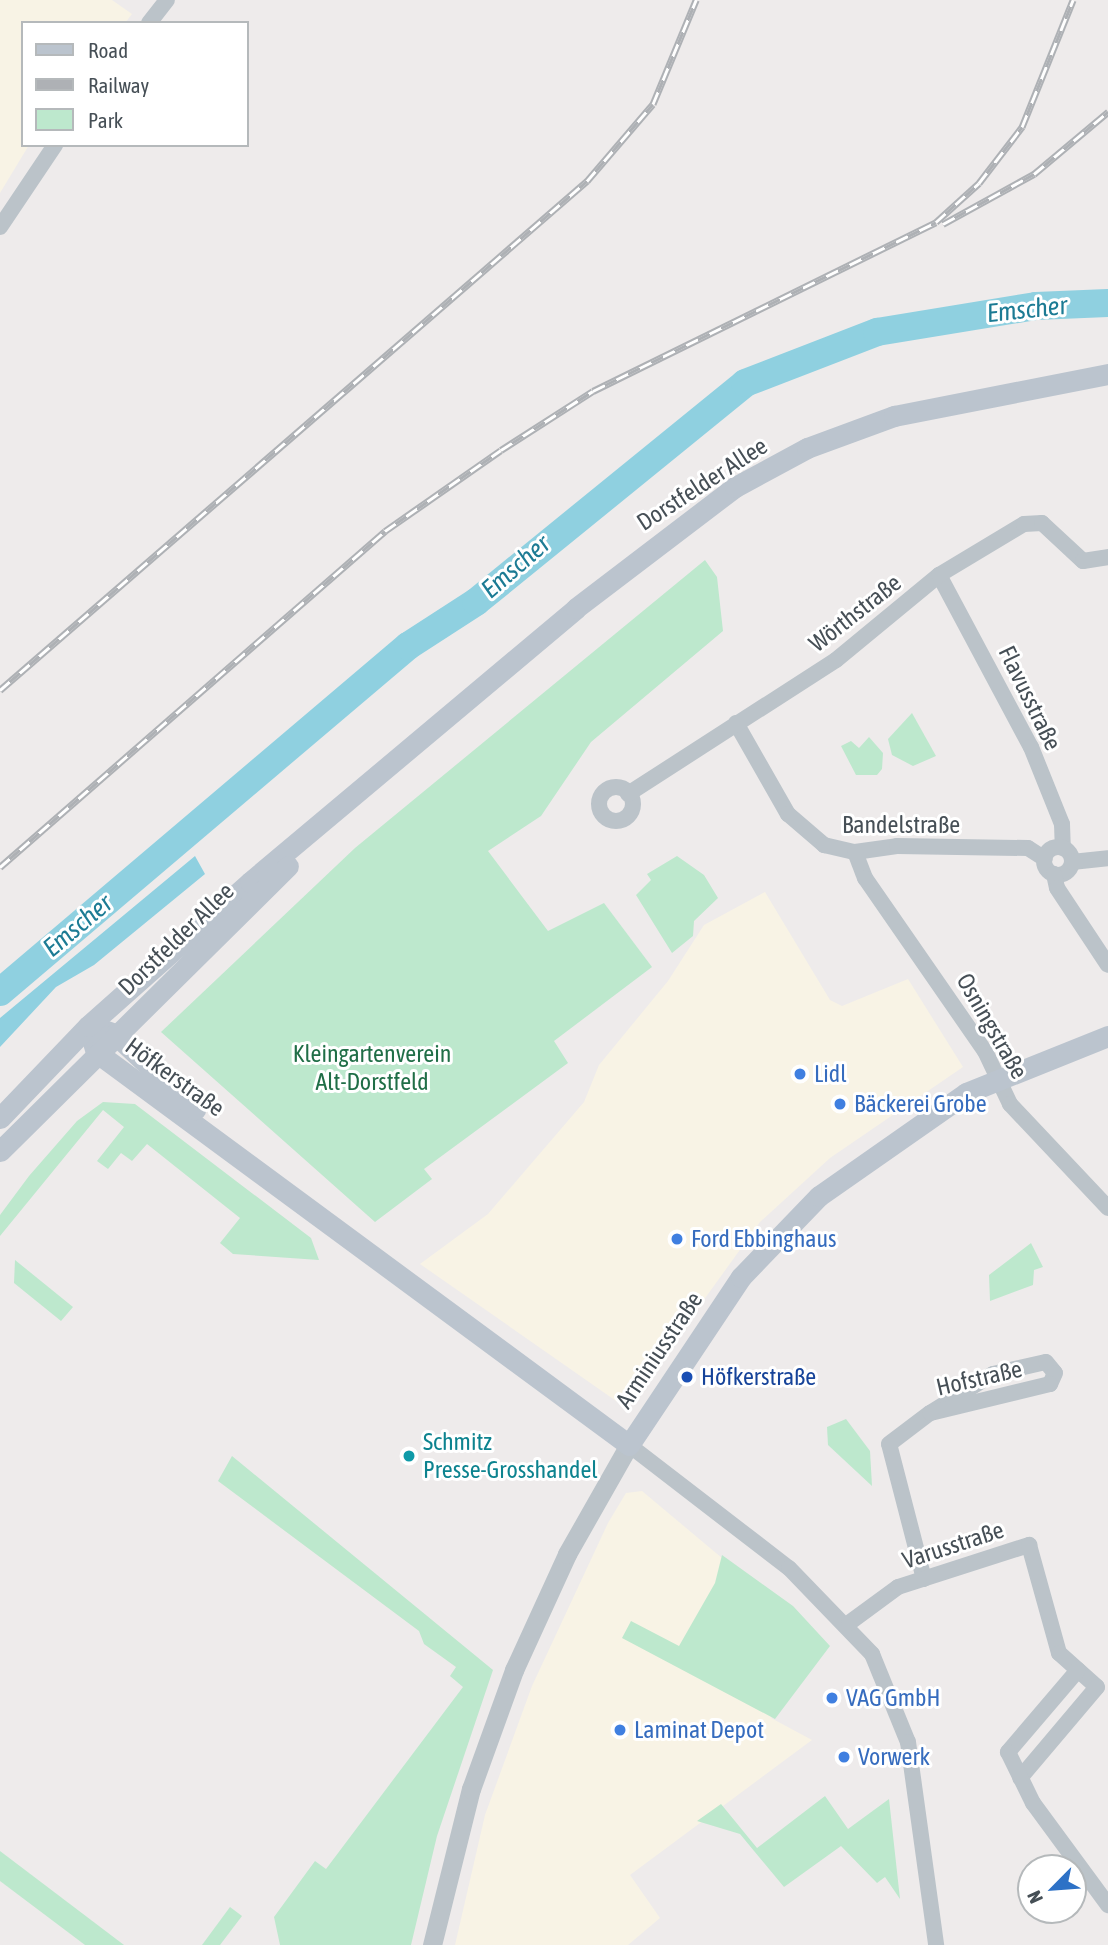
<!DOCTYPE html>
<meta charset="utf-8">
<style>
body{margin:0}
#map{position:relative;width:1108px;height:1945px;overflow:hidden;background:#eeebeb;font-family:"Asap Condensed",sans-serif}
div>[style]{position:absolute}
.commercial>*{inset:0;background:#f8f3e5}
.green>*{inset:0;background:#bde8cd}
.water>*{inset:0;background:#8fd0e0}
.river>*{height:28px;margin:-14px;padding:0 14px;transform-origin:14px;border-radius:14px;background:#8fd0e0}
.minor>*{height:16px;margin:-8px;padding:0 8px;transform-origin:8px;border-radius:8px;background:#bbc3c9}
.minor>.ring{margin:-8px;padding:0;box-sizing:content-box;background:none;border:16px solid #bbc3c9;border-radius:50%}
.tertiary>*{height:19px;margin:-9.5px;padding:0 9.5px;transform-origin:9.5px;border-radius:9.5px;background:#bbc3c9}
.secondary>*{height:21px;margin:-10.5px;padding:0 10.5px;transform-origin:10.5px;border-radius:10.5px;background:#bbc4ce}
.rail>*{height:7px;margin-top:-3.5px;transform-origin:0;background:repeating-linear-gradient(90deg,#fff 0 13px,#aeb1b5 0 26px);box-sizing:border-box;border-block:2px solid #aeb1b5}
.dots>*{width:19px;height:19px;translate:-50% -50%;box-sizing:border-box;border:4px solid #fff;border-radius:50%}
span{translate:-50% -50%;white-space:nowrap;text-align:center;line-height:1.15;-webkit-text-stroke:6px #fff;paint-order:stroke}
.street-label{font-size:24px;color:#464f56}
.park-label{font-size:24px;color:#206e47}
.shop-label{font-size:24px;color:#366cbe}
.left{translate:0 -50%;text-align:left}
.transit-label{font-size:24px;color:#164399}
.culture-label{font-size:24px;color:#0d838f}
.water-label{font-size:26px;color:#1c7b94;font-style:italic}
.legend{position:absolute;left:21px;top:21px;width:228px;height:126px;box-sizing:border-box;background:#fff;border:2px solid #b5b9bb;margin:0;padding:9px 12px;list-style:none;font-size:21px;color:#464f56}
.legend li{display:flex;align-items:center;gap:14px;height:35px}
.legend b{width:35px;border:2px solid #b5b9bb}
.north{position:absolute;left:1017px;top:1854px;width:70px;height:70px;box-sizing:border-box;background:#fff;border:2px solid #b5b9bb;border-radius:50%;rotate:245deg;font-size:19px;font-weight:700;line-height:28px;text-align:center;color:#464f56}
.north::after{content:'';display:block;margin:auto;width:24px;height:32px;background:#2d71c6;clip-path:polygon(50% 0,100% 100%,50% 72%,0 100%)}
</style>
<div id="map">
<div class="commercial">
<div style="clip-path:polygon(0 0,112px 0,132px 14px,125px 23px,23px 23px,23px 145px,29px 145px,0 193px)"></div>
<div style="clip-path:polygon(765px 892px,830px 1000px,842px 1006px,908px 979px,963px 1067px,830px 1158px,760px 1222px,633px 1398px,619px 1403px,420px 1264px,488px 1214px,584px 1102px,599px 1065px,668px 981px,704px 925px)"></div>
<div style="clip-path:polygon(642px 1491px,827px 1646px,771px 1718px,812px 1740px,630px 1875px,660px 1918px,628px 1945px,455px 1945px,485px 1815px,532px 1686px,608px 1523px,626px 1493px)"></div>
</div>
<div class="green">
<div style="clip-path:polygon(705px 560px,717px 577px,723px 631px,591px 742px,541px 816px,488px 851px,548px 931px,604px 903px,652px 967px,554px 1041px,568px 1063px,424px 1169px,432px 1179px,375px 1222px,161px 1032px,355px 848px)"></div>
<div style="clip-path:polygon(912px 713px,936px 756px,913px 766px,892px 755px,888px 739px)"></div>
<div style="clip-path:polygon(869px 737px,883px 753px,882px 769px,877px 775px,856px 775px,841px 746px,851px 741px,859px 748px)"></div>
<div style="clip-path:polygon(677px 856px,704px 875px,718px 898px,694px 921px,693px 936px,672px 953px,636px 895px,651px 880px,647px 874px)"></div>
<div style="clip-path:polygon(103px 1102px,135px 1104px,311px 1238px,319px 1260px,233px 1254px,220px 1243px,240px 1218px,147px 1144px,132px 1161px,121px 1153px,108px 1169px,97px 1161px,124px 1127px,103px 1110px,0 1236px,0 1215px,29px 1176px,77px 1121px)"></div>
<div style="clip-path:polygon(1031px 1243px,1043px 1267px,1034px 1270px,1033px 1285px,990px 1301px,989px 1275px)"></div>
<div style="clip-path:polygon(15px 1260px,73px 1307px,61px 1321px,14px 1283px)"></div>
<div style="clip-path:polygon(846px 1419px,870px 1451px,872px 1486px,828px 1445px,827px 1427px)"></div>
<div style="clip-path:polygon(232px 1456px,493px 1670px,437px 1836px,411px 1945px,280px 1945px,274px 1917px,315px 1861px,326px 1869px,463px 1687px,450px 1676px,456px 1667px,424px 1644px,419px 1631px,218px 1481px)"></div>
<div style="clip-path:polygon(722px 1555px,793px 1606px,830px 1646px,775px 1719px,622px 1638px,631px 1621px,679px 1646px,715px 1583px)"></div>
<div style="clip-path:polygon(825px 1796px,848px 1829px,889px 1799px,900px 1899px,885px 1877px,877px 1883px,841px 1846px,784px 1887px,740px 1834px,697px 1821px,721px 1804px,757px 1848px)"></div>
<div style="clip-path:polygon(0 1851px,124px 1945px,85px 1945px,0 1881px)"></div>
<div style="clip-path:polygon(230px 1907px,242px 1916px,220px 1945px,202px 1945px)"></div>
</div>
<div class="water">
<div style="clip-path:polygon(195px 856px,205px 874px,94px 965px,56px 987px,0 1047px,0 1018px)"></div>
</div>
<div class="river">
<div style="left:0;top:992px;width:535px;rotate:-40.3deg"></div>
<div style="left:408px;top:646px;width:81px;rotate:-32.9deg"></div>
<div style="left:476px;top:602px;width:347px;rotate:-39.1deg"></div>
<div style="left:745px;top:383px;width:142px;rotate:-21.1deg"></div>
<div style="left:877px;top:332px;width:161px;rotate:-9.3deg"></div>
<div style="left:1036px;top:306px;width:72px;rotate:-2.4deg"></div>
</div>
<div class="minor">
<div style="left:149px;top:23px;width:29px;rotate:-52deg"></div>
<div style="left:0;top:227px;width:99px;rotate:-56.1deg"></div>
<div style="left:939px;top:575px;width:195px;rotate:61.9deg"></div>
<div style="left:1031px;top:747px;width:83px;rotate:68.1deg"></div>
<div style="left:1062px;top:824px;width:24px;rotate:88deg"></div>
<div style="left:736px;top:723px;width:105px;rotate:60.3deg"></div>
<div style="left:788px;top:814px;width:48px;rotate:40.7deg"></div>
<div style="left:824px;top:845px;width:32px;rotate:13deg"></div>
<div style="left:855px;top:852px;width:42px;rotate:-8.1deg"></div>
<div style="left:897px;top:846px;width:131px;rotate:0.9deg"></div>
<div style="left:1028px;top:848px;width:20px;rotate:33deg"></div>
<div class="ring" style="left:599px;top:787px;width:18px;height:18px"></div>
<div style="left:628px;top:794px;width:247px;rotate:-32.8deg"></div>
<div style="left:836px;top:660px;width:134px;rotate:-39.5deg"></div>
<div style="left:939px;top:575px;width:99px;rotate:-31deg"></div>
<div style="left:1024px;top:524px;width:18px;rotate:-3deg"></div>
<div style="left:1042px;top:523px;width:56px;rotate:42.8deg"></div>
<div style="left:1083px;top:561px;width:25px;rotate:-9deg"></div>
<div class="ring" style="left:1044px;top:847px;width:12px;height:12px"></div>
<div style="left:855px;top:852px;width:28px;rotate:69deg"></div>
<div style="left:865px;top:878px;width:211px;rotate:55.3deg"></div>
<div style="left:985px;top:1051px;width:59px;rotate:64.7deg"></div>
<div style="left:1010px;top:1104px;width:143px;rotate:46.7deg"></div>
<div style="left:1072px;top:862px;width:36px;rotate:-6deg"></div>
<div style="left:1054px;top:874px;width:14px;rotate:78deg"></div>
<div style="left:1057px;top:888px;width:92px;rotate:56.5deg"></div>
<div style="left:629px;top:1445px;width:202px;rotate:37.6deg"></div>
<div style="left:789px;top:1568px;width:120px;rotate:46deg"></div>
<div style="left:872px;top:1654px;width:95px;rotate:67.8deg"></div>
<div style="left:908px;top:1742px;width:205px;rotate:82.1deg"></div>
<div style="left:924px;top:1579px;width:139px;rotate:-104.5deg"></div>
<div style="left:889px;top:1444px;width:51px;rotate:-37.1deg"></div>
<div style="left:930px;top:1413px;width:74px;rotate:-31.8deg"></div>
<div style="left:993px;top:1374px;width:54px;rotate:-12.8deg"></div>
<div style="left:1046px;top:1362px;width:14px;rotate:51deg"></div>
<div style="left:1055px;top:1373px;width:12px;rotate:114deg"></div>
<div style="left:1050px;top:1384px;width:123px;rotate:166.4deg"></div>
<div style="left:849px;top:1623px;width:61px;rotate:-36.3deg"></div>
<div style="left:898px;top:1587px;width:138px;rotate:-17.8deg"></div>
<div style="left:1029px;top:1545px;width:112px;rotate:74.5deg"></div>
<div style="left:1059px;top:1653px;width:51px;rotate:41.8deg"></div>
<div style="left:1097px;top:1687px;width:119px;rotate:130.2deg"></div>
<div style="left:1078px;top:1670px;width:108px;rotate:130.5deg"></div>
<div style="left:1008px;top:1752px;width:57px;rotate:63.9deg"></div>
<div style="left:1033px;top:1803px;width:127px;rotate:53.7deg"></div>
</div>
<div class="tertiary">
<div style="left:432px;top:1945px;width:161px;rotate:-76deg"></div>
<div style="left:471px;top:1789px;width:127px;rotate:-70.1deg"></div>
<div style="left:514px;top:1670px;width:128px;rotate:-65.4deg"></div>
<div style="left:567px;top:1554px;width:125px;rotate:-60.4deg"></div>
</div>
<div class="secondary">
<div style="left:88px;top:1026px;width:27px;rotate:73deg"></div>
<div style="left:96px;top:1052px;width:662px;rotate:36.4deg"></div>
<div style="left:629px;top:1445px;width:202px;rotate:-56.3deg"></div>
<div style="left:741px;top:1277px;width:112px;rotate:-46.1deg"></div>
<div style="left:819px;top:1196px;width:179px;rotate:-35deg"></div>
<div style="left:966px;top:1093px;width:153px;rotate:-21.9deg"></div>
<div style="left:104px;top:1030px;width:12px;rotate:20deg"></div>
<div style="left:115px;top:1034px;width:110px;rotate:43.2deg"></div>
<div style="left:0;top:1118px;width:127px;rotate:-46.3deg"></div>
<div style="left:88px;top:1026px;width:217px;rotate:-41.6deg"></div>
<div style="left:250px;top:882px;width:426px;rotate:-40deg"></div>
<div style="left:576px;top:608px;width:200px;rotate:-37.3deg"></div>
<div style="left:735px;top:487px;width:82px;rotate:-28.4deg"></div>
<div style="left:807px;top:448px;width:93px;rotate:-20.2deg"></div>
<div style="left:894px;top:416px;width:218px;rotate:-11.1deg"></div>
<div style="left:0;top:1151px;width:405px;rotate:-44.7deg"></div>
</div>
<div class="rail">
<div style="left:943px;top:224px;width:104px;rotate:-28.8deg"></div>
<div style="left:1034px;top:174px;width:97px;rotate:-40deg"></div>
<div style="left:0;top:690px;width:777px;rotate:-40.93deg"></div>
<div style="left:587px;top:181px;width:101px;rotate:-49.4deg"></div>
<div style="left:653px;top:104px;width:113px;rotate:-67.5deg"></div>
<div style="left:0;top:867px;width:511px;rotate:-41.11deg"></div>
<div style="left:385px;top:531px;width:141px;rotate:-34.9deg"></div>
<div style="left:501px;top:450px;width:109px;rotate:-32.7deg"></div>
<div style="left:593px;top:391px;width:382px;rotate:-26.2deg"></div>
<div style="left:936px;top:222px;width:58px;rotate:-42.2deg"></div>
<div style="left:979px;top:183px;width:71px;rotate:-52.5deg"></div>
<div style="left:1022px;top:127px;width:137px;rotate:-68.1deg"></div>
</div>
<div class="dots">
<div style="left:800px;top:1074px;background:#3f7fe0"></div>
<div style="left:840px;top:1104px;background:#3f7fe0"></div>
<div style="left:677px;top:1239px;background:#3f7fe0"></div>
<div style="left:687px;top:1377px;background:#1a4fb4"></div>
<div style="left:409px;top:1456px;background:#0f9aa8"></div>
<div style="left:832px;top:1698px;background:#3f7fe0"></div>
<div style="left:620px;top:1730px;background:#3f7fe0"></div>
<div style="left:844px;top:1757px;background:#3f7fe0"></div>
</div>
<div class="street-label">
<span style="left:702px;top:484px;rotate:-33deg">Dorstfelder Allee</span>
<span style="left:855px;top:613px;rotate:-38deg">Wörthstraße</span>
<span style="left:1030px;top:698px;rotate:64deg">Flavusstraße</span>
<span style="left:901px;top:825px">Bandelstraße</span>
<span style="left:176px;top:939px;rotate:-44deg">Dorstfelder Allee</span>
<span style="left:992px;top:1026px;rotate:60deg">Osningstraße</span>
<span style="left:175px;top:1077px;rotate:36deg">Höfkerstraße</span>
<span style="left:659px;top:1350px;rotate:-56deg">Arminiusstraße</span>
<span style="left:979px;top:1378px;rotate:-13deg">Hofstraße</span>
<span style="left:953px;top:1545px;rotate:-18deg">Varusstraße</span>
</div>
<div class="park-label">
<span style="left:372px;top:1068px">Kleingartenverein<br>Alt-Dorstfeld</span>
</div>
<div class="shop-label">
<span class="left" style="left:814px;top:1074px">Lidl</span>
<span class="left" style="left:854px;top:1104px">Bäckerei Grobe</span>
<span class="left" style="left:691px;top:1239px">Ford Ebbinghaus</span>
<span class="left" style="left:846px;top:1698px">VAG GmbH</span>
<span class="left" style="left:634px;top:1730px">Laminat Depot</span>
<span class="left" style="left:858px;top:1757px">Vorwerk</span>
</div>
<div class="transit-label">
<span class="left" style="left:701px;top:1377px">Höfkerstraße</span>
</div>
<div class="culture-label">
<span class="left" style="left:423px;top:1456px">Schmitz<br>Presse-Grosshandel</span>
</div>
<div class="water-label">
<span style="left:1027px;top:310px;rotate:-6deg">Emscher</span>
<span style="left:516px;top:567px;rotate:-41deg">Emscher</span>
<span style="left:78px;top:926px;rotate:-40deg">Emscher</span>
</div>
<ul class="legend">
<li><b style="height:9px;background:#bbc4ce"></b>Road</li>
<li><b style="height:9px;background:#aeb1b5"></b>Railway</li>
<li><b style="height:19px;background:#bde8cd"></b>Park</li>
</ul>
<div class="north">N</div>
</div>
